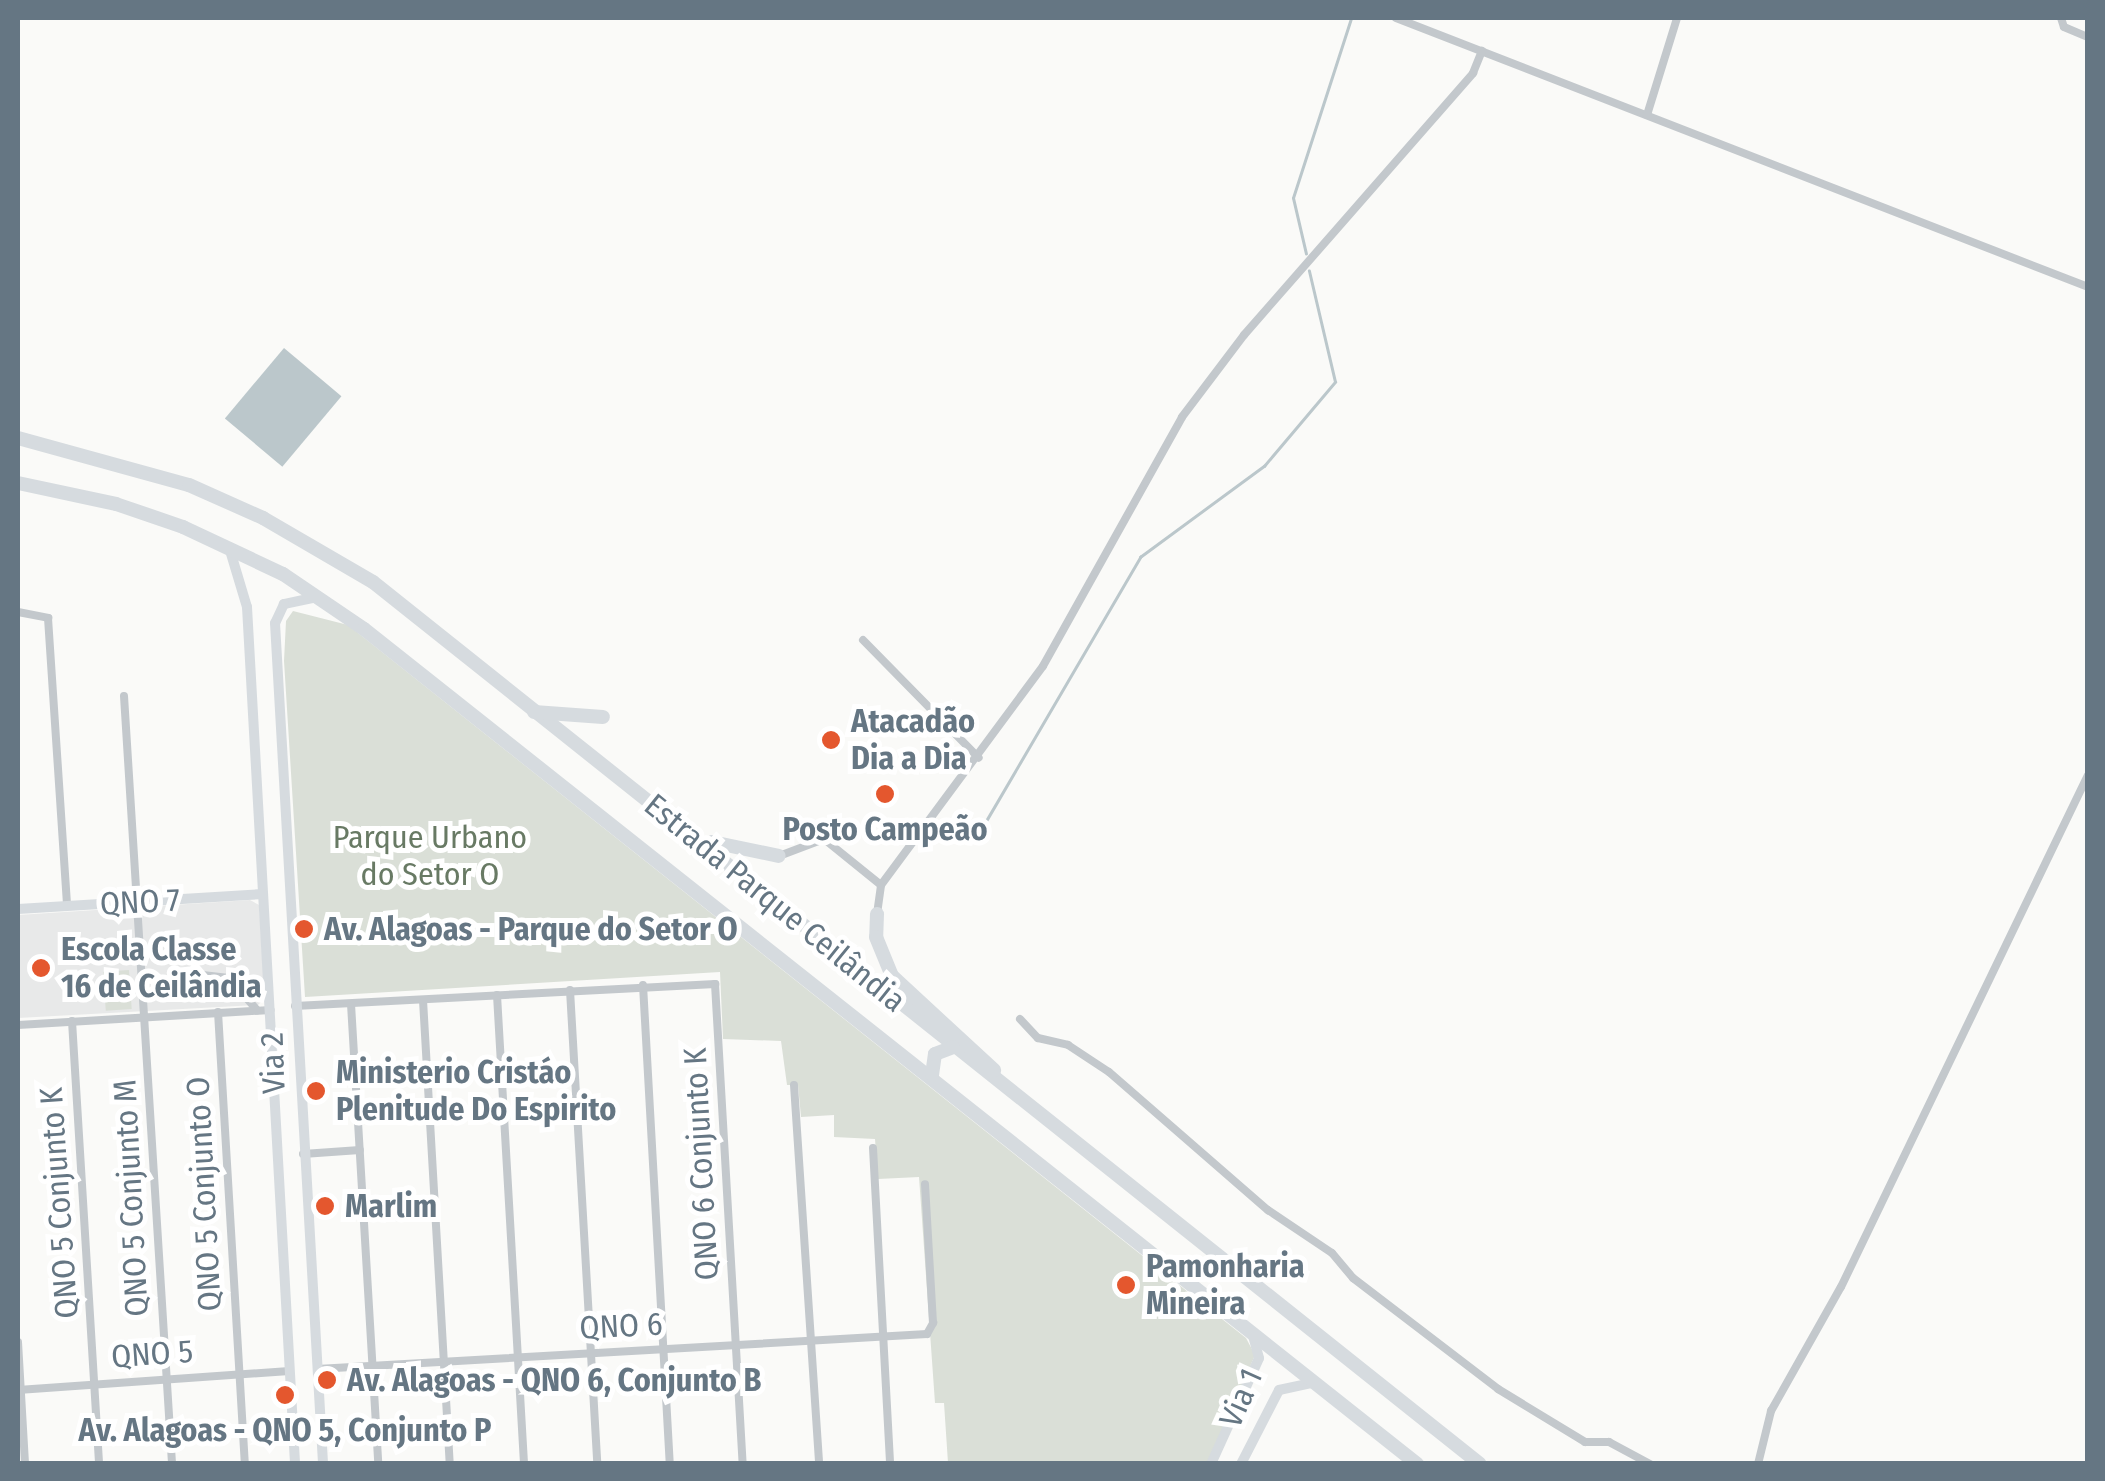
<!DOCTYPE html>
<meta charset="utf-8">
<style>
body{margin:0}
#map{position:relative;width:2105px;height:1481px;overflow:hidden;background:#fafaf8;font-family:"Fira Sans Condensed",sans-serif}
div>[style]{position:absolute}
.built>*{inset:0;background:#e8e9e9}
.green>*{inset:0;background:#dadfd7;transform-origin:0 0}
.water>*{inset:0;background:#bbc7cb;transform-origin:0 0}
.stream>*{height:2.5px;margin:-1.25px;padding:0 1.25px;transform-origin:1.25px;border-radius:1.25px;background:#bbc7cb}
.street>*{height:8px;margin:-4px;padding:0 4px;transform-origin:4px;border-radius:4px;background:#c3c8cc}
.secondary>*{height:10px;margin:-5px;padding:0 5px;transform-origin:5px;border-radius:5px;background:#d6dbdf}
.highway>*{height:14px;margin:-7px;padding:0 7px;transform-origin:7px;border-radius:7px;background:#d6dbdf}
.dots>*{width:28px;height:28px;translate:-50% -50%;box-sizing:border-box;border:5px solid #fff;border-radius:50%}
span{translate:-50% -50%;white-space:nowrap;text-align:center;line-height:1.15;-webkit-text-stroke:10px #fff;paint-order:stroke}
.poi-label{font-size:32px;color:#657683;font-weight:700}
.left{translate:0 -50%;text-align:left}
.park-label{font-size:32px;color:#687a64}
.street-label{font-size:32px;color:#657683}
.frame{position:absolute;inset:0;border:20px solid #657683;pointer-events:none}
</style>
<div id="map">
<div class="built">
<div style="clip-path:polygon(250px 900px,259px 905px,265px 998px,258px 1005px,18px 1018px,18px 915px)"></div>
</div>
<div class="green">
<div style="clip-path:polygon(293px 611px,348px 625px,1246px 1338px,1255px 1355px,1208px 1463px,948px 1463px,944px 1403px,935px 1403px,919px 1177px,878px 1179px,875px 1139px,834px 1137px,834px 1115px,801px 1117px,798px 1085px,787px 1085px,781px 1041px,723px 1039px,720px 972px,305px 997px,284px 661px,286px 621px)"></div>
<div style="left:129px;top:970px;width:39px;height:26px;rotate:86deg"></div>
</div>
<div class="water">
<div style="left:284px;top:348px;width:75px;height:92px;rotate:40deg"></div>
</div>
<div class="stream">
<div style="left:1306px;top:254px;width:57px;rotate:-103.1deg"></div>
<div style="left:1293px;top:198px;width:189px;rotate:-72.1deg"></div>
<div style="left:979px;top:833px;width:320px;rotate:-59.7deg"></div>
<div style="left:1140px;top:557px;width:154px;rotate:-36.3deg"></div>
<div style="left:1264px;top:466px;width:110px;rotate:-49.8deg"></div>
<div style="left:1335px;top:382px;width:114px;rotate:-103.2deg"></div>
</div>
<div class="street">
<div style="left:1396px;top:18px;width:742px;rotate:21.24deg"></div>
<div style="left:2061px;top:18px;width:9px;rotate:72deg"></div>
<div style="left:2064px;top:27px;width:26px;rotate:23deg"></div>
<div style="left:1647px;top:115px;width:102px;rotate:-72.8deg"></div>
<div style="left:18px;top:612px;width:31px;rotate:11deg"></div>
<div style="left:48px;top:618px;width:289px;rotate:86.2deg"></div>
<div style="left:863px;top:640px;width:165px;rotate:45.5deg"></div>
<div style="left:124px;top:696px;width:769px;rotate:86.42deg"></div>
<div style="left:779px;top:856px;width:48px;rotate:-20.7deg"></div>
<div style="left:824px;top:839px;width:73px;rotate:38.9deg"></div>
<div style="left:877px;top:914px;width:29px;rotate:-82deg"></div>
<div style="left:881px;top:885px;width:272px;rotate:-53.5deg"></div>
<div style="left:1043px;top:666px;width:285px;rotate:-60.8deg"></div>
<div style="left:1182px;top:417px;width:103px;rotate:-52.9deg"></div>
<div style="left:1244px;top:335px;width:348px;rotate:-48.8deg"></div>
<div style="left:1473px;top:73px;width:24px;rotate:-68deg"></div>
<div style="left:185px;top:973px;width:44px;rotate:6.5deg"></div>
<div style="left:229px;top:978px;width:43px;rotate:48.8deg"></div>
<div style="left:643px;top:985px;width:480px;rotate:86.8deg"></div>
<div style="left:570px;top:990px;width:475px;rotate:86.7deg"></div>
<div style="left:497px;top:995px;width:470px;rotate:86.7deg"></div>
<div style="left:423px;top:1000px;width:465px;rotate:86.7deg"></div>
<div style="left:351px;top:1004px;width:461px;rotate:86.6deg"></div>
<div style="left:295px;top:1006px;width:421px;rotate:-3deg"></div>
<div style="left:715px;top:984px;width:481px;rotate:86.7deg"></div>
<div style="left:218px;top:1012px;width:453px;rotate:86.6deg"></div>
<div style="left:1020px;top:1019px;width:26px;rotate:47deg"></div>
<div style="left:1038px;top:1038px;width:31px;rotate:13deg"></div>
<div style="left:1068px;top:1045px;width:49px;rotate:33.4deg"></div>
<div style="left:1109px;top:1072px;width:211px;rotate:41deg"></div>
<div style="left:1268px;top:1210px;width:77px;rotate:33.9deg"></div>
<div style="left:1332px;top:1253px;width:33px;rotate:50deg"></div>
<div style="left:1353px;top:1278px;width:183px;rotate:37.4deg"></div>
<div style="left:1498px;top:1389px;width:102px;rotate:31.3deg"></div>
<div style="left:1585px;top:1442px;width:24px"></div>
<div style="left:1609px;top:1442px;width:47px;rotate:28.2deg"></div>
<div style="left:72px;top:1021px;width:444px;rotate:86.5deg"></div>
<div style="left:18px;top:1025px;width:253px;rotate:-3.4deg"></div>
<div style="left:794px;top:1085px;width:380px;rotate:86.2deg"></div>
<div style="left:873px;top:1148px;width:316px;rotate:86.9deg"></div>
<div style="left:303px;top:1154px;width:57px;rotate:-4deg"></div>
<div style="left:18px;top:1342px;width:122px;rotate:86.7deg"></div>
<div style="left:317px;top:1369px;width:611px;rotate:-3.28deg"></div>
<div style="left:927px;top:1334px;width:13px;rotate:-61deg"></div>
<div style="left:933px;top:1323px;width:139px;rotate:-93.3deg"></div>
<div style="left:18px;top:1390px;width:272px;rotate:-4deg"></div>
<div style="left:1758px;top:1464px;width:55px;rotate:-76.2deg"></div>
<div style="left:1771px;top:1411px;width:142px;rotate:-60.6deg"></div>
<div style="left:1841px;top:1287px;width:568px;rotate:-64.25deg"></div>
</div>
<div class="secondary">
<div style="left:229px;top:547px;width:63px;rotate:73.3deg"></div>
<div style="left:247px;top:607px;width:858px;rotate:86.79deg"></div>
<div style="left:317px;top:597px;width:34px;rotate:168deg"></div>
<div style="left:284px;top:604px;width:21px;rotate:115deg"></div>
<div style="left:275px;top:623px;width:842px;rotate:86.73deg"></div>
<div style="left:18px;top:909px;width:245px;rotate:-3.5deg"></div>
<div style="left:1211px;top:1464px;width:116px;rotate:-65.6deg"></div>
<div style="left:1259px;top:1358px;width:27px;rotate:-105deg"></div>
<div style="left:1241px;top:1464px;width:83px;rotate:-62.8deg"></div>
<div style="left:1279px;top:1390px;width:35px;rotate:-12deg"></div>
</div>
<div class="highway">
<div style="left:18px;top:438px;width:177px;rotate:15.4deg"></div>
<div style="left:189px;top:485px;width:81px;rotate:24deg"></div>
<div style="left:263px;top:518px;width:127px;rotate:30.2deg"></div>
<div style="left:373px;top:582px;width:1415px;rotate:38.55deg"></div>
<div style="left:18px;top:483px;width:100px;rotate:12.1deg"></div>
<div style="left:116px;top:504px;width:71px;rotate:18.9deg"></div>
<div style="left:183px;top:527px;width:110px;rotate:25.2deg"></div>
<div style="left:283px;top:574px;width:98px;rotate:34.2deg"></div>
<div style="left:364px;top:629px;width:1344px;rotate:38.41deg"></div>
<div style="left:534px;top:712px;width:69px;rotate:4.1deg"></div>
<div style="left:712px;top:842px;width:68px;rotate:11.8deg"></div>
<div style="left:877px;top:914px;width:23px;rotate:92deg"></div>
<div style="left:876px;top:937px;width:42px;rotate:67.7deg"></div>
<div style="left:892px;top:976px;width:139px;rotate:42.7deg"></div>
<div style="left:932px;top:1075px;width:21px;rotate:-82deg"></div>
<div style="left:935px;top:1054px;width:19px;rotate:-21deg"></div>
</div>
<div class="dots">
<div style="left:831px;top:740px;background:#e4572e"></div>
<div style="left:885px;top:794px;background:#e4572e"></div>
<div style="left:304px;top:929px;background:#e4572e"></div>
<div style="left:41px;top:968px;background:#e4572e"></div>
<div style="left:316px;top:1091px;background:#e4572e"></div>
<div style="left:325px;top:1206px;background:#e4572e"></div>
<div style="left:1126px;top:1285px;background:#e4572e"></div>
<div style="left:327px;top:1380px;background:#e4572e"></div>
<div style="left:285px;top:1395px;background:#e4572e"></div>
</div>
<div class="poi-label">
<span class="left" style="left:851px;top:740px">Atacadão<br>Dia a Dia</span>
<span style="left:885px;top:829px">Posto Campeão</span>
<span class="left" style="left:324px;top:929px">Av. Alagoas - Parque do Setor O</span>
<span class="left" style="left:61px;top:968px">Escola Classe<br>16 de Ceilândia</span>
<span class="left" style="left:336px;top:1091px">Ministerio Cristáo<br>Plenitude Do Espirito</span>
<span class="left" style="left:345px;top:1206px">Marlim</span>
<span class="left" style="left:1146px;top:1285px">Pamonharia<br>Mineira</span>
<span class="left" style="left:347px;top:1380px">Av. Alagoas - QNO 6, Conjunto B</span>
<span style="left:285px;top:1430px">Av. Alagoas - QNO 5, Conjunto P</span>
</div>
<div class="park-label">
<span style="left:430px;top:856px">Parque Urbano<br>do Setor O</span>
</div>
<div class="street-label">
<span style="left:140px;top:902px;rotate:-3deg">QNO 7</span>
<span style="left:775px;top:903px;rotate:39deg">Estrada Parque Ceilândia</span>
<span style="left:273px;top:1063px;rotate:-92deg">Via 2</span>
<span style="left:701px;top:1164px;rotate:-93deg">QNO 6 Conjunto K</span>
<span style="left:204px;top:1194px;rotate:-93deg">QNO 5 Conjunto O</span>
<span style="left:131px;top:1198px;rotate:-93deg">QNO 5 Conjunto M</span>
<span style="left:59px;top:1203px;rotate:-94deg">QNO 5 Conjunto K</span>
<span style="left:621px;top:1326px;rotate:-3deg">QNO 6</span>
<span style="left:152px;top:1354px;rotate:-4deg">QNO 5</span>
<span style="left:1241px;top:1398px;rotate:-66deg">Via 1</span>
</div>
<div class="frame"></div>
</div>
